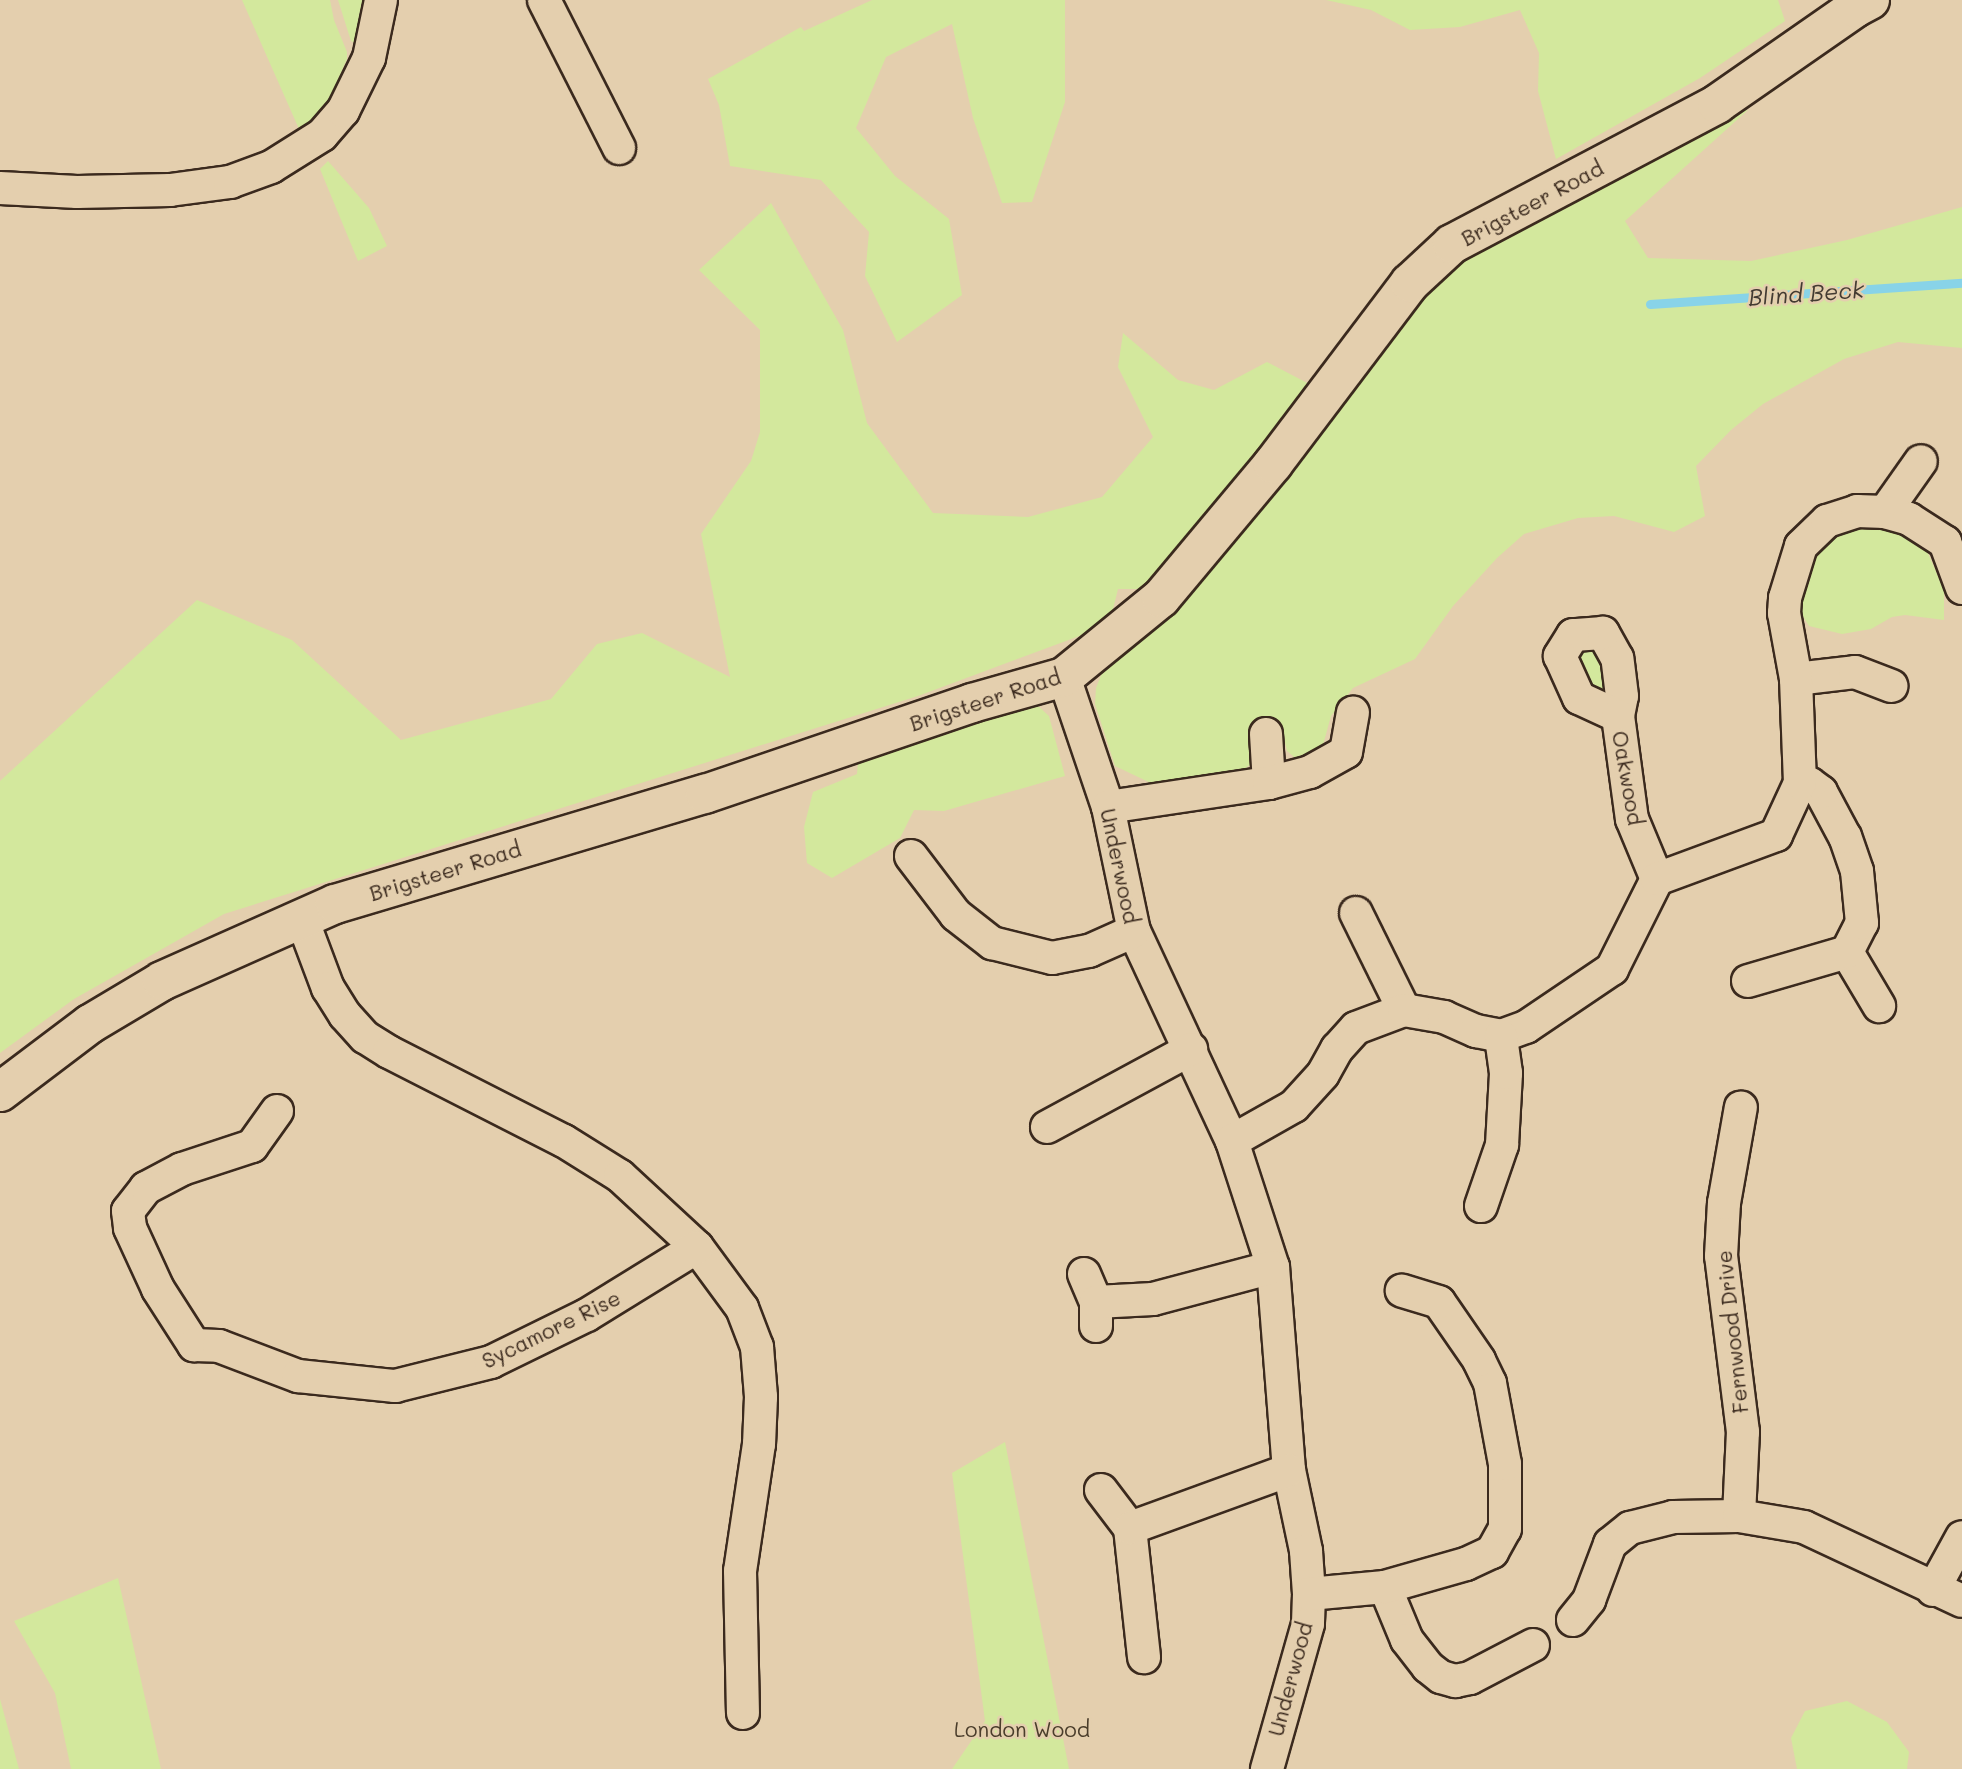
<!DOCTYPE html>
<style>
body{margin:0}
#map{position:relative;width:1962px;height:1769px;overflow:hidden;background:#e4cfae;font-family:Mali,sans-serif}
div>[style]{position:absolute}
.green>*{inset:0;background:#d3e89d}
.stream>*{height:9px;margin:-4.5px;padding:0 4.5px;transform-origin:4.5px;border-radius:4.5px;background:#88d3e8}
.roads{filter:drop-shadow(2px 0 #3b2a1e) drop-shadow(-2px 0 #3b2a1e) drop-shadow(0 2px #3b2a1e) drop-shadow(0 -2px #3b2a1e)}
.minor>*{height:32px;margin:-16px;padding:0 16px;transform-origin:16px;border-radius:16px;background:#e4cfae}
.tertiary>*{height:38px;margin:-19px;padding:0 19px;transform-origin:19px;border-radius:19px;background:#e4cfae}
span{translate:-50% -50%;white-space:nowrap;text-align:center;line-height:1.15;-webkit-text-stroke:5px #e4cfae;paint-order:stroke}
.street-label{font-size:21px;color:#3b2a1e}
.park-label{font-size:21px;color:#4a3d2b}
.water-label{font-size:23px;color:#433b32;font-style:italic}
</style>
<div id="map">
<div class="green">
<div style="clip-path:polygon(242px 0,330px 0,334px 20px,347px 52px,347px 59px,329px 100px,309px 124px,299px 129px)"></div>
<div style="clip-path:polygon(338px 0,368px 0,360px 46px,351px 41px)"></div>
<div style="clip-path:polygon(872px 0,1065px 0,1065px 102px,1032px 202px,1002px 203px,973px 118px,952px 24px,886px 57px,856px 128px,895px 176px,949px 219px,962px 295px,897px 342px,865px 276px,869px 232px,821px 180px,730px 166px,719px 105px,708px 79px,801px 27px,804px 31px)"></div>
<div style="clip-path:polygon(1326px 0,1778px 0,1785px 21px,1700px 78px,1556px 159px,1538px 91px,1539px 53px,1520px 10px,1460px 27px,1410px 30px,1371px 10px)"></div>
<div style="clip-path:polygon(1748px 110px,1625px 221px,1648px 258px,1751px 261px,1847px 240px,1962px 207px,1962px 348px,1898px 342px,1844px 359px,1763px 404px,1731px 430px,1696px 466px,1705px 516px,1674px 532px,1614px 516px,1578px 518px,1524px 534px,1497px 558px,1453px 606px,1415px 659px,1353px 688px,1331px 716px,1321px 752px,1300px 762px,1287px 751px,1281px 726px,1257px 730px,1254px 762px,1239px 773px,1198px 776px,1155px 785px,1115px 766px,1095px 704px,1096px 688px,1105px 665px,1423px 295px,1465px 257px,1739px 111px)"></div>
<div style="clip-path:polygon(328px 161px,369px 208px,387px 246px,358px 261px,320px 169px)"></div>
<div style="clip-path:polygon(771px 203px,843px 330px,867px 423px,933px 513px,1028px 517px,1102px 497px,1153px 437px,1118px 367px,1123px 333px,1178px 380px,1214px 390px,1267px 362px,1313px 386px,1155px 589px,1118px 589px,1109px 625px,918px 696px,224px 914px,74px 999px,0 1053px,0 781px,197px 600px,292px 640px,401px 740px,551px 699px,597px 644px,642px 633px,730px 677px,701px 534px,751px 461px,760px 432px,760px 330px,699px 270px)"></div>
<div style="clip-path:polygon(1863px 526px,1905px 532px,1924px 544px,1944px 590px,1944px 620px,1905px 615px,1892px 617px,1871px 629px,1842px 634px,1809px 626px,1801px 613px,1808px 562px,1835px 534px)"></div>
<div style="clip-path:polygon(1595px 644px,1604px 656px,1608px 704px,1584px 682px,1573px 654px)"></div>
<div style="clip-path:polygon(1027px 696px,1049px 716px,1065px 776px,944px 811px,914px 810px,900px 838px,832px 878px,807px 863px,804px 827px,813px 792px,857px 774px,859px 751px)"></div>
<div style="clip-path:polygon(1005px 1442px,1069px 1769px,952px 1769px,985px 1721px,952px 1473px)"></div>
<div style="clip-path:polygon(118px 1578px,161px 1769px,71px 1769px,55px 1693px,14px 1621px)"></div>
<div style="clip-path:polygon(0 1699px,19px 1769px,0 1769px)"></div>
<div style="clip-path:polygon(1847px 1701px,1887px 1722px,1909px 1752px,1907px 1769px,1797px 1769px,1791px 1738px,1805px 1711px)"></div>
</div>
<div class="stream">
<div style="left:1650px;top:304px;width:313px;rotate:-3.9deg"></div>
</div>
<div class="roads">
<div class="minor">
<div style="left:544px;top:0;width:166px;rotate:63.1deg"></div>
<div style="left:0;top:188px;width:77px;rotate:3deg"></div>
<div style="left:77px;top:192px;width:93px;rotate:-1.2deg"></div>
<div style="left:170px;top:190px;width:61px;rotate:-7.6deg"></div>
<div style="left:230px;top:182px;width:44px;rotate:-20.1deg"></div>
<div style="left:271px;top:167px;width:60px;rotate:-32.1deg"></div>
<div style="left:322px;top:135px;width:32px;rotate:-49deg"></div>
<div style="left:343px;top:111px;width:59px;rotate:-63.9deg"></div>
<div style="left:369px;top:58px;width:59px;rotate:-78.3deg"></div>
<div style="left:1885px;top:512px;width:62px;rotate:-54.8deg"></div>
<div style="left:1064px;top:677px;width:137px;rotate:71.3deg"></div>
<div style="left:1108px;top:807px;width:127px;rotate:78.2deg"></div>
<div style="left:1134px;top:931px;width:232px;rotate:65deg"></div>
<div style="left:1232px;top:1141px;width:133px;rotate:72deg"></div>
<div style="left:1273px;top:1267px;width:204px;rotate:85.5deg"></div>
<div style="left:1289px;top:1470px;width:83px;rotate:78.1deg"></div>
<div style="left:1306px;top:1551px;width:43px;rotate:86deg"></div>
<div style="left:1309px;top:1594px;width:30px;rotate:92deg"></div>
<div style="left:1308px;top:1624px;width:151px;rotate:105.8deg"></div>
<div style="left:1796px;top:679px;width:59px;rotate:-6.8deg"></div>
<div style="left:1855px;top:672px;width:39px;rotate:21deg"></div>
<div style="left:1618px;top:716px;width:20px;rotate:-79deg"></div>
<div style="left:1622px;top:696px;width:38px;rotate:-97deg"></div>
<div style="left:1617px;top:658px;width:29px;rotate:-119deg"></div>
<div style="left:1603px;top:633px;width:30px;rotate:176deg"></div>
<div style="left:1573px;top:635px;width:25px;rotate:122deg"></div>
<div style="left:1560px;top:656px;width:46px;rotate:65.7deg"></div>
<div style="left:1579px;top:698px;width:43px;rotate:24.8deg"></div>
<div style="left:1618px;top:716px;width:104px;rotate:82.3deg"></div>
<div style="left:1632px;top:819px;width:65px;rotate:67.4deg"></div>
<div style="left:1266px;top:734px;width:49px;rotate:86.5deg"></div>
<div style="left:1108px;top:807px;width:163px;rotate:-8.5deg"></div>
<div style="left:1269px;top:783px;width:42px;rotate:-15deg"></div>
<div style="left:1310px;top:772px;width:41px;rotate:-29.1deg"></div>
<div style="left:1346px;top:752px;width:40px;rotate:-80deg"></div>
<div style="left:911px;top:856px;width:74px;rotate:52.7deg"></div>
<div style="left:956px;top:915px;width:46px;rotate:37.9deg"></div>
<div style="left:992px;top:943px;width:62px;rotate:14deg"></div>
<div style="left:1052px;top:958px;width:38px;rotate:-11deg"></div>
<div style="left:1089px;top:951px;width:49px;rotate:-24deg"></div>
<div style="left:1356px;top:913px;width:108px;rotate:63.7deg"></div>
<div style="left:302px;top:919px;width:74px;rotate:69.4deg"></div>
<div style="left:328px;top:988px;width:32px;rotate:58deg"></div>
<div style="left:345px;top:1015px;width:30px;rotate:48deg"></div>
<div style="left:365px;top:1037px;width:28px;rotate:32deg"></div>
<div style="left:389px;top:1052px;width:196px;rotate:27deg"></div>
<div style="left:564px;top:1141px;width:66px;rotate:32deg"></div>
<div style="left:620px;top:1176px;width:105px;rotate:42.7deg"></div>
<div style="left:697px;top:1247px;width:76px;rotate:53.6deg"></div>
<div style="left:742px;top:1308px;width:42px;rotate:69deg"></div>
<div style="left:757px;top:1347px;width:50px;rotate:85.4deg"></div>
<div style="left:761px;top:1397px;width:47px;rotate:92.4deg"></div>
<div style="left:759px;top:1444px;width:128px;rotate:98.5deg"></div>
<div style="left:740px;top:1571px;width:142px;rotate:88.8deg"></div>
<div style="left:1847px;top:952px;width:63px;rotate:59.3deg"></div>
<div style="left:1748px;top:981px;width:103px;rotate:-16.3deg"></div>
<div style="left:1847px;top:952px;width:33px;rotate:-63deg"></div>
<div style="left:1862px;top:923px;width:52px;rotate:-95.5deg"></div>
<div style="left:1857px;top:871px;width:36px;rotate:-109deg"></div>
<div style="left:1845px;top:837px;width:51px;rotate:-118.1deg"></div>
<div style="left:1821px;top:792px;width:14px;rotate:-144deg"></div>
<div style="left:1810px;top:784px;width:10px;rotate:-174deg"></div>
<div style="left:277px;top:1111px;width:43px;rotate:125.5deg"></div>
<div style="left:252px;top:1146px;width:74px;rotate:161.8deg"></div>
<div style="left:182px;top:1169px;width:41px;rotate:152.2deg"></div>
<div style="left:146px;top:1188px;width:29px;rotate:128deg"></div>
<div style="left:128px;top:1211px;width:17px;rotate:83deg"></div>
<div style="left:130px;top:1228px;width:67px;rotate:65.3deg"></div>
<div style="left:158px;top:1289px;width:67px;rotate:57.3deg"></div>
<div style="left:194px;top:1345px;width:25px;rotate:2deg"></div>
<div style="left:219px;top:1346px;width:85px;rotate:20.8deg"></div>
<div style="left:298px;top:1376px;width:98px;rotate:5.9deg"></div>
<div style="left:395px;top:1386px;width:99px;rotate:-14deg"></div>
<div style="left:491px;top:1362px;width:107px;rotate:-26.1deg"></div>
<div style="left:587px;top:1315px;width:129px;rotate:-31.7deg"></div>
<div style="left:1047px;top:1127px;width:164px;rotate:-28.4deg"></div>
<div style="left:1232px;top:1141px;width:71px;rotate:-29.4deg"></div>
<div style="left:1294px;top:1106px;width:43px;rotate:-47.8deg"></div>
<div style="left:1323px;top:1074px;width:29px;rotate:-61deg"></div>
<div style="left:1337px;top:1049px;width:28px;rotate:-48deg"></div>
<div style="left:1356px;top:1028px;width:51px;rotate:-20.6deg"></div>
<div style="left:1404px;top:1010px;width:41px;rotate:9.9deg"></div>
<div style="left:1444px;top:1017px;width:35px;rotate:24deg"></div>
<div style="left:1476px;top:1031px;width:25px;rotate:11deg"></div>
<div style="left:1501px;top:1036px;width:27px;rotate:-20deg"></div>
<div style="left:1526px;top:1027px;width:104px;rotate:-34deg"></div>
<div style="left:1612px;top:969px;width:101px;rotate:-63.4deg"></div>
<div style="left:1657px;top:879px;width:127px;rotate:-20.3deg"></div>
<div style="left:1776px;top:835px;width:57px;rotate:-65.2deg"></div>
<div style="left:1800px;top:783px;width:104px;rotate:-92.2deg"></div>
<div style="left:1796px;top:679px;width:67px;rotate:-100.3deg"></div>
<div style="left:1784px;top:613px;width:15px;rotate:-86deg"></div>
<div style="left:1785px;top:598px;width:54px;rotate:-72.9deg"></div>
<div style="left:1801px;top:546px;width:36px;rotate:-44deg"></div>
<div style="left:1827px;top:521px;width:32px;rotate:-18deg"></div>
<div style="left:1857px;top:511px;width:28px;rotate:2deg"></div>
<div style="left:1885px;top:512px;width:25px;rotate:16deg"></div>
<div style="left:1909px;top:519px;width:43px;rotate:32.6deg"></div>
<div style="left:1945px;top:542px;width:49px;rotate:69.7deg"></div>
<div style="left:1481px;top:1206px;width:65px;rotate:-71deg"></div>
<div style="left:1502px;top:1145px;width:72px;rotate:-86.8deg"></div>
<div style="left:1506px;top:1073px;width:37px;rotate:-98deg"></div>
<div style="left:1084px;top:1274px;width:30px;rotate:67deg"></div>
<div style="left:1096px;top:1302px;width:24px;rotate:90deg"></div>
<div style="left:1096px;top:1302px;width:57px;rotate:-3deg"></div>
<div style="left:1153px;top:1299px;width:124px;rotate:-14.9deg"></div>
<div style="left:1101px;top:1490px;width:48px;rotate:52.7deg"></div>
<div style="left:1130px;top:1528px;width:130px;rotate:83.8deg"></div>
<div style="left:1739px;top:1516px;width:84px;rotate:-87.3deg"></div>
<div style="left:1743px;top:1432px;width:177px;rotate:-97.1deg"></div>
<div style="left:1721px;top:1256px;width:53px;rotate:-86.8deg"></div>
<div style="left:1724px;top:1203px;width:97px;rotate:-80deg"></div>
<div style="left:1130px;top:1528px;width:169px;rotate:-20deg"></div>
<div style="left:1385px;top:1587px;width:57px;rotate:67.5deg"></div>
<div style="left:1407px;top:1640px;width:34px;rotate:52deg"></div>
<div style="left:1428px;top:1667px;width:16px;rotate:38deg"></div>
<div style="left:1441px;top:1677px;width:15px;rotate:16deg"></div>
<div style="left:1455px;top:1681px;width:15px;rotate:-11deg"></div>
<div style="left:1470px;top:1678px;width:71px;rotate:-27.6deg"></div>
<div style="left:1933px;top:1590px;width:60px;rotate:-61.3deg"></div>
<div style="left:1309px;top:1594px;width:76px;rotate:-5.3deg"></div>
<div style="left:1385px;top:1587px;width:84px;rotate:-15.9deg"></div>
<div style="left:1466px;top:1564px;width:29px;rotate:-25deg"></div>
<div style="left:1492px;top:1552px;width:26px;rotate:-61deg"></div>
<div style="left:1505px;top:1529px;width:65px;rotate:-90deg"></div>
<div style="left:1505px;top:1464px;width:82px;rotate:-100.5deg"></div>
<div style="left:1490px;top:1383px;width:25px;rotate:-116deg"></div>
<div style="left:1479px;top:1360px;width:70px;rotate:-124.6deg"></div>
<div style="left:1439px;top:1302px;width:39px;rotate:-163deg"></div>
<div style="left:1573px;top:1620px;width:26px;rotate:-51deg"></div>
<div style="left:1589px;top:1600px;width:60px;rotate:-69.4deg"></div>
<div style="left:1610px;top:1544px;width:26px;rotate:-39deg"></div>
<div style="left:1630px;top:1528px;width:44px;rotate:-14.3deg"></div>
<div style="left:1673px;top:1517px;width:66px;rotate:-0.9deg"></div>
<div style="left:1739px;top:1516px;width:66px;rotate:9.6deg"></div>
<div style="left:1804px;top:1527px;width:174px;rotate:25.1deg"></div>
</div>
<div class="tertiary">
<div style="left:0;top:1092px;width:113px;rotate:-37.1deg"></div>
<div style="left:90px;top:1024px;width:84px;rotate:-30.8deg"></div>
<div style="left:162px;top:981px;width:189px;rotate:-24deg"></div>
<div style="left:335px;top:904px;width:386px;rotate:-16.6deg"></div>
<div style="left:705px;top:794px;width:282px;rotate:-18.8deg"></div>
<div style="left:972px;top:703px;width:96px;rotate:-15.8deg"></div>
<div style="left:1064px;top:677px;width:125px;rotate:-39.2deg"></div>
<div style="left:1161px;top:598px;width:175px;rotate:-50.1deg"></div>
<div style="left:1273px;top:464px;width:227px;rotate:-52.9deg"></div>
<div style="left:1410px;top:283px;width:57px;rotate:-42.9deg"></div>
<div style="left:1452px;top:244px;width:300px;rotate:-27.8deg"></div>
<div style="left:1717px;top:104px;width:168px;rotate:-34.8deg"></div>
<div style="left:1855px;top:8px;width:17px;rotate:-28deg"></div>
</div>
</div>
<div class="street-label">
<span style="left:1532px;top:203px;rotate:-28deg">Brigsteer Road</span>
<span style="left:985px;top:700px;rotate:-18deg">Brigsteer Road</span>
<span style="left:1628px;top:778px;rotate:80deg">Oakwood</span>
<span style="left:1120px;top:866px;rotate:78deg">Underwood</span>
<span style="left:445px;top:871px;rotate:-17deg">Brigsteer Road</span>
<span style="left:551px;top:1329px;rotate:-26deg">Sycamore Rise</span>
<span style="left:1732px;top:1332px;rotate:-96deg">Fernwood Drive</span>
<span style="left:1290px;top:1679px;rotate:-75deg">Underwood</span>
</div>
<div class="park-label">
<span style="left:1022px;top:1729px">London Wood</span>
</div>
<div class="water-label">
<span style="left:1806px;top:293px;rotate:-4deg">Blind Beck</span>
</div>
</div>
